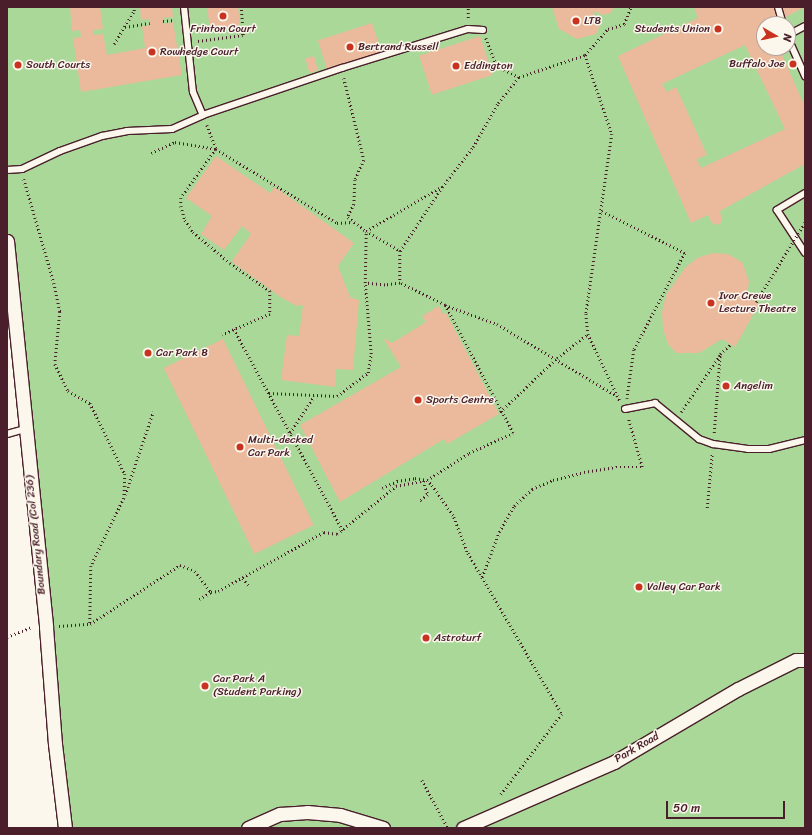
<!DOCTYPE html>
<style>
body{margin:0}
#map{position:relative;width:812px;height:835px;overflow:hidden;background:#fbf7ec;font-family:Sriracha,sans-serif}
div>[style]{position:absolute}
.green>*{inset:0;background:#a9d898}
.building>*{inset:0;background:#ebba9c;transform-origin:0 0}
.path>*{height:2.5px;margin-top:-1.25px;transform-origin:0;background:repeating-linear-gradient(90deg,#4a1f2b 0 1px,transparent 0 4px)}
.roads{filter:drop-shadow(1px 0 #4a1f2b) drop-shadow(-1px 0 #4a1f2b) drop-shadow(0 1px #4a1f2b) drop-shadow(0 -1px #4a1f2b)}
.lane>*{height:6px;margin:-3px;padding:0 3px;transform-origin:3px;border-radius:3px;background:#fbf7ec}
.street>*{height:13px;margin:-6.5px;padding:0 6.5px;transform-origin:6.5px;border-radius:6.5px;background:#fbf7ec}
.path-bridge>*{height:2.5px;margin-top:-1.25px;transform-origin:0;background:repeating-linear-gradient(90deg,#4a1f2b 0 1px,transparent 0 4px)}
.dots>*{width:11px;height:11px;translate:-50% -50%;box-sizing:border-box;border:2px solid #fbf7ec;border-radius:50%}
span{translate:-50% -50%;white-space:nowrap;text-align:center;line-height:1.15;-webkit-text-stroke:3px #fbf7ec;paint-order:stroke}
.poi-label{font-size:11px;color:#4a1f2b}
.left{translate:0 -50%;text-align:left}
.right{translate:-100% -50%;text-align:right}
.street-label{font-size:11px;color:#4a1f2b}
.frame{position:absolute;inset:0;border:8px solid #4a1f2b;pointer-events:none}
.north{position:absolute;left:756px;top:16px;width:40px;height:40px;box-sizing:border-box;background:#fbf7ec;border:1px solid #b4a19f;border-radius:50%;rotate:99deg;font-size:11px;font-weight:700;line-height:16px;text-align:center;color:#4a1f2b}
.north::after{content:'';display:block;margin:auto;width:14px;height:18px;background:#c8321e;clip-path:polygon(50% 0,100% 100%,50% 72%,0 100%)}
.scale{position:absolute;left:666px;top:801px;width:119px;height:18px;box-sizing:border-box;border:2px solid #4a1f2b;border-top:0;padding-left:5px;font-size:12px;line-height:14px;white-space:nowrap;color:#4a1f2b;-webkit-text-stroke:3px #fbf7ec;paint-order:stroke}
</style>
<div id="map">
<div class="green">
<div style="clip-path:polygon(evenodd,7px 7px,805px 7px,805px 828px,65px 828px,7px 241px,7px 7px,764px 24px,788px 24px,788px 48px,764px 48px,764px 24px)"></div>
</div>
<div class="building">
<div style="clip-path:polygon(70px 7px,100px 7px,103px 29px,93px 30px,94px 35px,103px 34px,107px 55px,145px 48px,142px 26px,150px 26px,149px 19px,141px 20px,140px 7px,172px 7px,173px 17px,163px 18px,164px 24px,173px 22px,182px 75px,81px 92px,73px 38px,81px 37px,80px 30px,72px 31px)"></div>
<div style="clip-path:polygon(207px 7px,238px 7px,240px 25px,210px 29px)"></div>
<div style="clip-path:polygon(552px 7px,614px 7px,611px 13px,603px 15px,593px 11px,599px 27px,596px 34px,577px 39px,559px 29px)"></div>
<div style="clip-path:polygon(evenodd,694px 7px,805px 7px,772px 24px,764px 24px,764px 48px,779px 48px,805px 107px,805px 164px,720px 211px,722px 222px,716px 225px,712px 223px,708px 215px,691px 223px,618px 56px,698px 18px,694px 7px,745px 45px,785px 129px,701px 168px,697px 159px,707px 155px,676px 87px,667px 92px,662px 84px,745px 45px)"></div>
<div style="left:372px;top:23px;width:32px;height:57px;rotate:72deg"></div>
<div style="left:480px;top:36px;width:41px;height:64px;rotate:72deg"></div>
<div style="left:314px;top:56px;width:15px;height:9px;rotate:74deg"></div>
<div style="clip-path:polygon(216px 156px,270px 193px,275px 187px,354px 243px,338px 266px,350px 297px,359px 300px,353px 370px,336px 369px,336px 387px,281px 380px,287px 335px,299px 336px,303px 305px,297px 306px,282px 298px,235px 264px,232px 261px,251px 234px,242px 226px,224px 250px,201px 234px,212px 216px,186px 198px)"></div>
<div style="clip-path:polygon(713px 253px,728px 254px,742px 262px,749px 281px,747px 296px,759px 304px,735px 347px,722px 339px,699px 353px,676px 353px,668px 344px,663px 329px,662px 312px,666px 295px,685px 268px,697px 258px)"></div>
<div style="clip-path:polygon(439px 306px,443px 314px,446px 313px,499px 414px,447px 444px,444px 439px,340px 502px,300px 425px,401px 367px,383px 338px,392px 343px,426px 322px,422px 316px)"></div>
<div style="left:223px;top:339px;width:207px;height:66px;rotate:64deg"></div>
</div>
<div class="path">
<div style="left:468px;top:18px;width:11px;rotate:-90deg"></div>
<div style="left:163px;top:21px;width:12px;rotate:-5deg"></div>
<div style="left:125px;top:27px;width:25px;rotate:-9deg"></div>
<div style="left:486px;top:38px;width:30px;rotate:69deg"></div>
<div style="left:497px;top:66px;width:25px;rotate:27deg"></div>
<div style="left:519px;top:77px;width:70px;rotate:-18.4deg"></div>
<div style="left:585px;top:55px;width:35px;rotate:-49deg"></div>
<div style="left:608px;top:29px;width:17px;rotate:-17deg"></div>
<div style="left:624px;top:24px;width:18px;rotate:-68deg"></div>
<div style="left:198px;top:41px;width:45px;rotate:-7.6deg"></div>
<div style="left:243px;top:35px;width:28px;rotate:-94deg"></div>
<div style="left:114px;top:44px;width:39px;rotate:-59deg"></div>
<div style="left:134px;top:11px;width:4px;rotate:-90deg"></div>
<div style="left:585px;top:55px;width:83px;rotate:71.1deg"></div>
<div style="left:612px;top:134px;width:182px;rotate:98.2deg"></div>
<div style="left:586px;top:314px;width:20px;rotate:84deg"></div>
<div style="left:588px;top:334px;width:74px;rotate:64.5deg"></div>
<div style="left:344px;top:78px;width:84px;rotate:76.3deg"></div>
<div style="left:364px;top:160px;width:22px;rotate:114deg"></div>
<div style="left:355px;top:180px;width:24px;rotate:92deg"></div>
<div style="left:354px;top:204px;width:14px;rotate:115deg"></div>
<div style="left:348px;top:217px;width:23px;rotate:38deg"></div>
<div style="left:366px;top:231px;width:87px;rotate:-30.4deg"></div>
<div style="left:207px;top:125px;width:26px;rotate:69deg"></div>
<div style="left:216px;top:149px;width:60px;rotate:125.5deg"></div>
<div style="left:181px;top:198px;width:8px;rotate:90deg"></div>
<div style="left:181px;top:206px;width:15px;rotate:74deg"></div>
<div style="left:185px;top:220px;width:14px;rotate:56deg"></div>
<div style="left:193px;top:232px;width:48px;rotate:40deg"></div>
<div style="left:230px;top:263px;width:49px;rotate:35deg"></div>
<div style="left:270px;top:291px;width:23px;rotate:90deg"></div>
<div style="left:270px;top:314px;width:52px;rotate:156.4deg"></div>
<div style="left:151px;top:153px;width:26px;rotate:-25deg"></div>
<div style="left:175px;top:142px;width:42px;rotate:9.7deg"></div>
<div style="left:216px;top:149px;width:142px;rotate:31.4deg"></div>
<div style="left:337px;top:223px;width:16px;rotate:-4deg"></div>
<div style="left:24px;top:179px;width:108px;rotate:73.9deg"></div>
<div style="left:54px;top:283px;width:30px;rotate:78deg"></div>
<div style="left:60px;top:312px;width:52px;rotate:95.5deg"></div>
<div style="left:55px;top:364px;width:30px;rotate:64deg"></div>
<div style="left:68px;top:391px;width:25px;rotate:29deg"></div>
<div style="left:90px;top:403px;width:79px;rotate:63.8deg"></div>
<div style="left:125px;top:474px;width:24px;rotate:92deg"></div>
<div style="left:124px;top:498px;width:76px;rotate:115.9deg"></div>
<div style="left:91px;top:566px;width:57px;rotate:91deg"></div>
<div style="left:602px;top:211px;width:93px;rotate:26.8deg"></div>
<div style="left:685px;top:253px;width:110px;rotate:117.7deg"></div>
<div style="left:634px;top:350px;width:49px;rotate:98.1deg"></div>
<div style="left:400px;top:251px;width:32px;rotate:90deg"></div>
<div style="left:445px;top:305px;width:55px;rotate:20.1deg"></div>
<div style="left:497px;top:324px;width:140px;rotate:31deg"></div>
<div style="left:234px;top:329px;width:230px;rotate:61.6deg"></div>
<div style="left:269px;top:393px;width:68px;rotate:2.5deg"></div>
<div style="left:337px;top:396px;width:39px;rotate:-37deg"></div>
<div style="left:368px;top:373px;width:19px;rotate:-81deg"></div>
<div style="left:371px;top:354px;width:71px;rotate:-94.8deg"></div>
<div style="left:365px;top:283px;width:52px;rotate:-88.9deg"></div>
<div style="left:366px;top:231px;width:39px;rotate:30deg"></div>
<div style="left:400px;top:251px;width:77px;rotate:-56.7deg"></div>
<div style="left:442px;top:187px;width:51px;rotate:-52.2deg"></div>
<div style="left:473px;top:147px;width:51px;rotate:-60.4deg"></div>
<div style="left:498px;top:103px;width:33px;rotate:-51deg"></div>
<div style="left:500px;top:412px;width:79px;rotate:-43.5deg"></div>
<div style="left:557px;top:358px;width:39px;rotate:-38deg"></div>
<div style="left:681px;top:412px;width:69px;rotate:-55.6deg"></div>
<div style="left:290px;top:433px;width:44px;rotate:-57deg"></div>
<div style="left:714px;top:433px;width:79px;rotate:-85.7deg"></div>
<div style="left:720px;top:354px;width:15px;rotate:-42deg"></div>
<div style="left:423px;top:481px;width:15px;rotate:70deg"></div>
<div style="left:428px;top:495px;width:9px;rotate:144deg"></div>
<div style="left:421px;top:500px;width:3px;rotate:45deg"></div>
<div style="left:382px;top:488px;width:17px;rotate:-25deg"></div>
<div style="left:397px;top:481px;width:18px;rotate:-9deg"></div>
<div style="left:415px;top:478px;width:12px;rotate:9deg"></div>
<div style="left:427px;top:480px;width:7px;rotate:45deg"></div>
<div style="left:432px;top:485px;width:39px;rotate:55deg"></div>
<div style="left:454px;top:517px;width:39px;rotate:69deg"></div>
<div style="left:468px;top:553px;width:186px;rotate:59.7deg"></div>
<div style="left:562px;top:714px;width:103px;rotate:127.1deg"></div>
<div style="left:125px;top:495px;width:88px;rotate:-71.4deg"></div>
<div style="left:707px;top:508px;width:54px;rotate:-84.7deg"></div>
<div style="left:482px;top:577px;width:48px;rotate:-69.3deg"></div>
<div style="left:499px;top:532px;width:30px;rotate:-60deg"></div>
<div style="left:514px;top:506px;width:25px;rotate:-43deg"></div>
<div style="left:532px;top:489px;width:23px;rotate:-23deg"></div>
<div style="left:553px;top:480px;width:32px;rotate:-14deg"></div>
<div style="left:584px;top:472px;width:32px;rotate:-9deg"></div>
<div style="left:616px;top:467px;width:26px"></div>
<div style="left:642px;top:467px;width:51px;rotate:-105.9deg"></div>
<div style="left:243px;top:578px;width:9px;rotate:54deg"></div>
<div style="left:199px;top:599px;width:14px;rotate:-30deg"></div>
<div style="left:59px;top:626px;width:31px;rotate:-4deg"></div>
<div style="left:90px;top:624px;width:108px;rotate:-33.2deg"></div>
<div style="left:180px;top:565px;width:16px;rotate:22deg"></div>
<div style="left:195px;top:571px;width:26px;rotate:53deg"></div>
<div style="left:211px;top:592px;width:7px;rotate:-8deg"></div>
<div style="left:218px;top:591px;width:121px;rotate:-29.1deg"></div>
<div style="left:324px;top:532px;width:13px;rotate:9deg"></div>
<div style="left:337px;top:534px;width:76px;rotate:-39.1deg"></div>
<div style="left:396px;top:486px;width:32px;rotate:-11deg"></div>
<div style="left:427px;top:480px;width:50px;rotate:-32.7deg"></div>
<div style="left:469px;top:453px;width:48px;rotate:-24.4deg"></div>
<div style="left:513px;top:433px;width:145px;rotate:-118deg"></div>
<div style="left:445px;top:305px;width:50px;rotate:-153.9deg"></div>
<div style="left:400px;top:283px;width:15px;rotate:172deg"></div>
<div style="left:385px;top:285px;width:20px;rotate:-174deg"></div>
<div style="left:7px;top:637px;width:27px;rotate:-22deg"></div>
<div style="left:422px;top:780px;width:55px;rotate:61.6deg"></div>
</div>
<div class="roads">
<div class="lane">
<div style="left:184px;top:7px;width:85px;rotate:84deg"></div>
<div style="left:193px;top:92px;width:25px;rotate:67deg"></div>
<div style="left:778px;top:7px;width:18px;rotate:74deg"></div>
<div style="left:788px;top:35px;width:19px;rotate:-28deg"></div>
<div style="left:788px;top:38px;width:42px;rotate:65.9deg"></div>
<div style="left:7px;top:170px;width:15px;rotate:-4deg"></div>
<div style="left:22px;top:169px;width:42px;rotate:-25.3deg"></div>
<div style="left:60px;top:151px;width:45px;rotate:-19.7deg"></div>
<div style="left:102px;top:136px;width:25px;rotate:-11deg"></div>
<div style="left:127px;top:131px;width:45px;rotate:-2.5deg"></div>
<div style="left:172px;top:129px;width:34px;rotate:-24deg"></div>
<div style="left:203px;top:115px;width:147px;rotate:-18.7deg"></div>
<div style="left:342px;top:68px;width:132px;rotate:-17.2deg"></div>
<div style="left:468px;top:29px;width:15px;rotate:4deg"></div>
<div style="left:805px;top:193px;width:33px;rotate:149deg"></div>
<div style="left:777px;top:210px;width:51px;rotate:56.9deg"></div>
<div style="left:625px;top:409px;width:31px;rotate:-11deg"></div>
<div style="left:655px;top:403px;width:57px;rotate:39.3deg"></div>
<div style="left:699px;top:439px;width:15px;rotate:20deg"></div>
<div style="left:713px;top:444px;width:35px;rotate:8deg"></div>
<div style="left:748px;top:449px;width:21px"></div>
<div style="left:769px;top:449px;width:37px;rotate:-14deg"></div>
<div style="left:7px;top:434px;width:19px;rotate:-16deg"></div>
</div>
<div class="street">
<div style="left:7px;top:241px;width:388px;rotate:84.2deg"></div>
<div style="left:46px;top:627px;width:117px;rotate:85.6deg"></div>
<div style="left:55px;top:744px;width:85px;rotate:83.2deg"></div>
<div style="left:248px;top:828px;width:35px;rotate:-24deg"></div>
<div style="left:280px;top:814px;width:27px;rotate:-4deg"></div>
<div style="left:307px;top:812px;width:33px;rotate:5deg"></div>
<div style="left:340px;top:815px;width:45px;rotate:16.8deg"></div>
<div style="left:463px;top:828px;width:165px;rotate:-23.6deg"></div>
<div style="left:614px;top:762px;width:144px;rotate:-30.5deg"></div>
<div style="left:738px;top:689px;width:65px;rotate:-26.6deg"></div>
<div style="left:796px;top:660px;width:9px"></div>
</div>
</div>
<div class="path-bridge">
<div style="left:756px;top:302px;width:94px;rotate:-58.5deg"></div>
</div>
<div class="dots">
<div style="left:223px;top:16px;background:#c8321e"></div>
<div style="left:576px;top:21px;background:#c8321e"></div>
<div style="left:718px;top:29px;background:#c8321e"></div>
<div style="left:350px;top:47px;background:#c8321e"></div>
<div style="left:152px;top:52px;background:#c8321e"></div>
<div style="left:793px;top:64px;background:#c8321e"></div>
<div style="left:18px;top:65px;background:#c8321e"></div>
<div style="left:456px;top:66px;background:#c8321e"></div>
<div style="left:711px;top:303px;background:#c8321e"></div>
<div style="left:148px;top:353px;background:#c8321e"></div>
<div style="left:726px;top:386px;background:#c8321e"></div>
<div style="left:418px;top:400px;background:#c8321e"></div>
<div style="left:240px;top:447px;background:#c8321e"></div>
<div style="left:639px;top:587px;background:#c8321e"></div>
<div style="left:426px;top:638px;background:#c8321e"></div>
<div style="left:205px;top:686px;background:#c8321e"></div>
</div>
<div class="poi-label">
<span class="left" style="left:584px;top:21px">LTB</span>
<span style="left:223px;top:29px">Frinton Court</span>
<span class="right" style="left:710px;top:29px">Students Union</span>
<span class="left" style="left:358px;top:47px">Bertrand Russell</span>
<span class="left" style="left:160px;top:52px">Rowhedge Court</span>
<span class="right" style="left:785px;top:64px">Buffalo Joe</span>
<span class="left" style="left:26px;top:65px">South Courts</span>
<span class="left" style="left:464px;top:66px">Eddington</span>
<span class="left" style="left:719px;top:303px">Ivor Crewe<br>Lecture Theatre</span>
<span class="left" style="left:156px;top:353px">Car Park B</span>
<span class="left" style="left:734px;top:386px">Angelim</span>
<span class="left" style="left:426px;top:400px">Sports Centre</span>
<span class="left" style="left:248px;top:447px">Multi-decked<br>Car Park</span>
<span class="left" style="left:647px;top:587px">Valley Car Park</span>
<span class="left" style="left:434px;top:638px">Astroturf</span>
<span class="left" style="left:213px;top:686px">Car Park A<br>(Student Parking)</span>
</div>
<div class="street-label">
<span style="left:36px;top:535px;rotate:-96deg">Boundary Road (Col 236)</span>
<span style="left:637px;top:748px;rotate:-30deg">Park Road</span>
</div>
<div class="frame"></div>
<div class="north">N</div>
<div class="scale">50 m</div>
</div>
